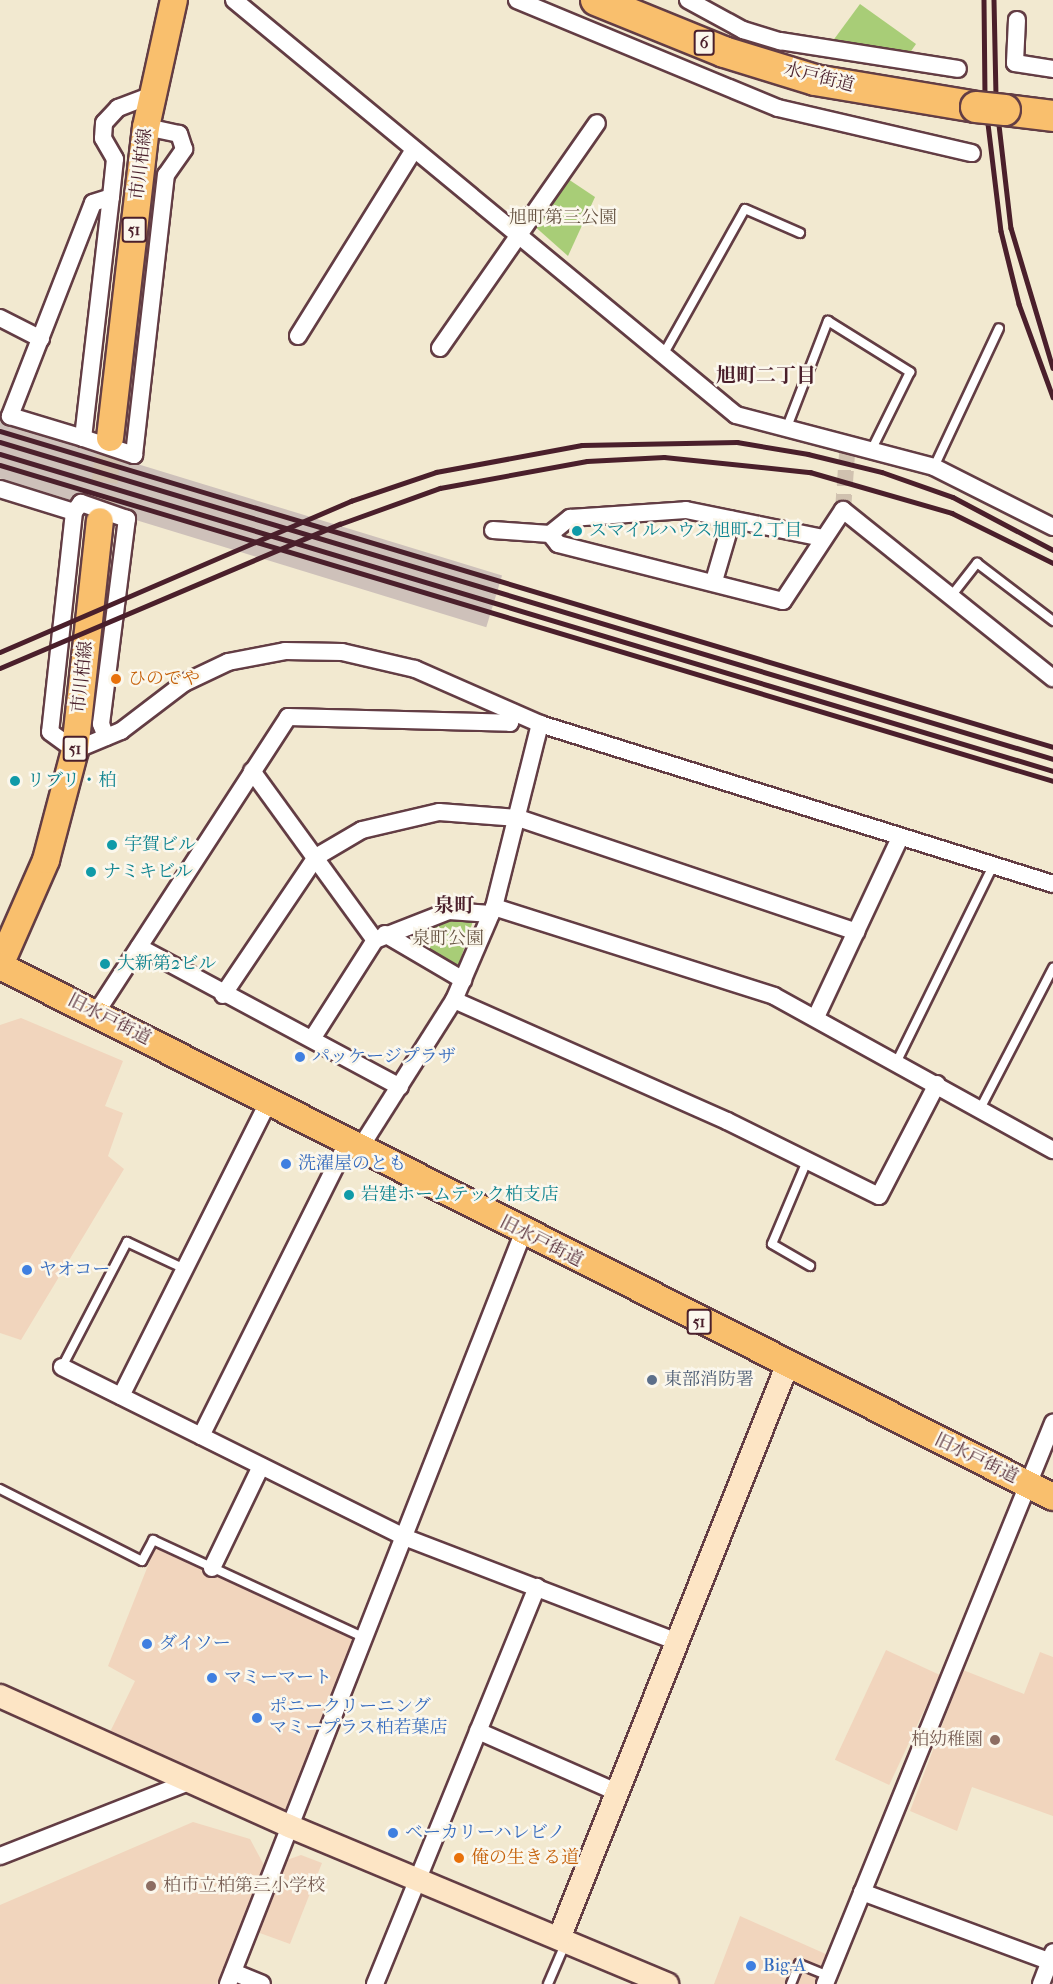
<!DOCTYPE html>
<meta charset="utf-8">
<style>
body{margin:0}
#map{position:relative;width:1053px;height:1984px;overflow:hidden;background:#f2e9d0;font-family:"IM FELL French Canon","Noto Serif JP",serif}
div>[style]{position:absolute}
.built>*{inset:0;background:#f1d5bd;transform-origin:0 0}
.industrial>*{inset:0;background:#cec1ba;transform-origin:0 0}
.green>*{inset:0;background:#a8cd77}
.street-tunnel>*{height:16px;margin-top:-8px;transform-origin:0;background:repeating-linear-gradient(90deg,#d0c1af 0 16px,transparent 0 24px)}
.primary-tunnel>*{height:26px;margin-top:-13px;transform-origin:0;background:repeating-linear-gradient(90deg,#d0c1af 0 26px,transparent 0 39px)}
.roads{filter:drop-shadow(2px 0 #633d44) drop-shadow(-2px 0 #633d44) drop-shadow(0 2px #633d44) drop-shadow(0 -2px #633d44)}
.lane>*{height:8px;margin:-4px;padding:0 4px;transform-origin:4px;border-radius:4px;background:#fff}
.street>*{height:16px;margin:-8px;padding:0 8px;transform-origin:8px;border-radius:8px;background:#fff}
.secondary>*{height:22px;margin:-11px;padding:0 11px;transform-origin:11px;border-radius:11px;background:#fde5c5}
.primary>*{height:26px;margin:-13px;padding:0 13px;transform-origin:13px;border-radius:13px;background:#f9bf6d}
.highway>*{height:30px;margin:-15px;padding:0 15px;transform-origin:15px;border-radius:15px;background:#f9bf6d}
.rail>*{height:4.5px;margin:-2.25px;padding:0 2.25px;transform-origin:2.25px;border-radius:2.25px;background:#4a1f2b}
.bridges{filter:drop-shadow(2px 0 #633d44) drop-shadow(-2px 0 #633d44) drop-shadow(0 2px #633d44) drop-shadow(0 -2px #633d44)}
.highway-bridge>*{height:30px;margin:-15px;padding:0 15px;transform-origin:15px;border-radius:15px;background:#f9bf6d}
.dots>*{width:16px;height:16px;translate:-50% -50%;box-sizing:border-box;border:3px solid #fbf7ec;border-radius:50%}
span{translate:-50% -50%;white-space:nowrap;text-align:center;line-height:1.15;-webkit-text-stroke:5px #fbf7ec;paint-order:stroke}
.shield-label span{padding:2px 4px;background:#fbf7ec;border:2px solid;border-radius:4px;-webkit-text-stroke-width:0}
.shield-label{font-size:16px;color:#4a1f2b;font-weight:700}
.street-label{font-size:18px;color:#4a1f2b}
.park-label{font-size:18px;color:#665342}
.culture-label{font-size:18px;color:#0d838f}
.left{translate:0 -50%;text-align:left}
.food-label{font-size:18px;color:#c56008}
.shop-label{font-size:18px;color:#366cbe}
.service-label{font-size:18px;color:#4e5e75}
.education-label{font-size:18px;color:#785e54}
.right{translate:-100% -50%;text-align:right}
.neighbourhood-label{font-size:20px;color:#4a1f2b;font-weight:700}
</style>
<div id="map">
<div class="built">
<div style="clip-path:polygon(21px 1018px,123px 1061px,105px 1106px,123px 1113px,108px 1156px,124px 1169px,21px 1340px,0 1333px,0 1025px)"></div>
<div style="clip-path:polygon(155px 1548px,361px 1641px,285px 1811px,110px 1732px,135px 1681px,108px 1666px)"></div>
<div style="left:886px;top:1650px;width:60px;height:121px;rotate:25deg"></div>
<div style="clip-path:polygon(1040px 1652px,1053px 1657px,1053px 1816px,972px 1787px,957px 1831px,910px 1811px,963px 1670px,1024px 1694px)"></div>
<div style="clip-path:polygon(193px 1822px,250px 1839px,265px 1867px,217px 1984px,0 1984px,0 1905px)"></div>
<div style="clip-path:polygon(301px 1855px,322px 1863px,290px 1944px,257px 1932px,284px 1861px)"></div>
<div style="clip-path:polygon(740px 1916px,828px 1955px,816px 1984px,714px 1984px)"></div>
</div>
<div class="industrial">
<div style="left:0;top:422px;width:525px;height:54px;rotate:17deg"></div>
</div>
<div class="green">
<div style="clip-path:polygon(860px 4px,916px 44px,909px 54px,832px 42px)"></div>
<div style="clip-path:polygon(568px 179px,595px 197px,568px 256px,532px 224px)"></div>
<div style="clip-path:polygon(450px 917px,473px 921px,459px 964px,450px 965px,406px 938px,407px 930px)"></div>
</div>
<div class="street-tunnel">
<div style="left:843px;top:510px;width:69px;rotate:-85.9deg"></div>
</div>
<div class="primary-tunnel">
<div style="left:100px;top:521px;width:84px;rotate:-83.1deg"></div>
</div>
<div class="roads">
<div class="lane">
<div style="left:663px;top:355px;width:167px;rotate:-60.7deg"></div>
<div style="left:745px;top:209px;width:60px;rotate:23.6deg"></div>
<div style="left:787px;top:427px;width:114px;rotate:-68.9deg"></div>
<div style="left:828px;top:321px;width:97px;rotate:31.9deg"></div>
<div style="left:910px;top:372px;width:84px;rotate:116.3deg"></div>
<div style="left:934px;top:467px;width:153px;rotate:-64.9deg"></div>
<div style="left:952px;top:595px;width:41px;rotate:-52deg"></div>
<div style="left:977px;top:563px;width:96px;rotate:37.3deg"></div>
<div style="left:897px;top:1061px;width:217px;rotate:-63.8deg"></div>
<div style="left:981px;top:1107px;width:157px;rotate:-62.6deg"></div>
<div style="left:807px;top:1161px;width:90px;rotate:112.9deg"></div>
<div style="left:772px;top:1244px;width:44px;rotate:30.1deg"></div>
<div style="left:62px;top:1367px;width:141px;rotate:-62.5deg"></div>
<div style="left:127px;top:1242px;width:64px;rotate:25deg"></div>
<div style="left:0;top:1489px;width:159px;rotate:26.9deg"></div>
<div style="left:142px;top:1561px;width:24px;rotate:-62deg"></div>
<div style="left:153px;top:1540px;width:234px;rotate:24.8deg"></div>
<div style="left:548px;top:1984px;width:46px;rotate:-66.8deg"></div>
<div style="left:791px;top:1984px;width:22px;rotate:-68deg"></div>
<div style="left:799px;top:1964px;width:31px;rotate:22deg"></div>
</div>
<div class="street">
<div style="left:234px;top:0;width:651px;rotate:39.58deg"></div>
<div style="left:736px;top:415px;width:205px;rotate:14.7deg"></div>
<div style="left:934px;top:467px;width:133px;rotate:26.8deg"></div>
<div style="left:517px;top:0;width:282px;rotate:22.5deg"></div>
<div style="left:778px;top:108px;width:199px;rotate:13.1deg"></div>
<div style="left:688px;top:0;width:63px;rotate:28.6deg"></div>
<div style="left:743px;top:30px;width:39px;rotate:17deg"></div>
<div style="left:780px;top:41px;width:180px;rotate:8.9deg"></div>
<div style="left:1017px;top:20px;width:43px;rotate:92.7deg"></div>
<div style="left:1015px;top:63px;width:38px;rotate:9deg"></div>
<div style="left:111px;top:197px;width:19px;rotate:162deg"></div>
<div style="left:93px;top:203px;width:229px;rotate:111.3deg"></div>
<div style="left:10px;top:416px;width:76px;rotate:16.8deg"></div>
<div style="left:83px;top:438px;width:243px;rotate:-83.4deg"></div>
<div style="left:111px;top:197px;width:38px;rotate:-84deg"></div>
<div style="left:115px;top:159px;width:24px;rotate:-120deg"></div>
<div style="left:103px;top:138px;width:15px;rotate:-86deg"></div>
<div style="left:104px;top:123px;width:21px;rotate:-47deg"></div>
<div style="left:118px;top:108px;width:36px;rotate:-21deg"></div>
<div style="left:0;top:318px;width:46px;rotate:27.1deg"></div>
<div style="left:298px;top:336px;width:219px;rotate:-58.1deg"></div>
<div style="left:440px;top:348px;width:274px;rotate:-55.1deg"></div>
<div style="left:83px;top:438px;width:54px;rotate:18.4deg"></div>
<div style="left:134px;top:455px;width:282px;rotate:-83.5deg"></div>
<div style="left:166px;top:175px;width:32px;rotate:-55deg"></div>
<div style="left:184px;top:149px;width:16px;rotate:-108deg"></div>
<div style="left:179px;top:134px;width:34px;rotate:-168deg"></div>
<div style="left:0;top:489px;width:77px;rotate:17.3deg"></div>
<div style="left:493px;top:530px;width:57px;rotate:4deg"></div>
<div style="left:550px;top:534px;width:13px;rotate:51deg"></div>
<div style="left:558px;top:544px;width:232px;rotate:14.2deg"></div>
<div style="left:783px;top:601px;width:109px;rotate:-56.6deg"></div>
<div style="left:843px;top:510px;width:269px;rotate:38.7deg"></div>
<div style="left:550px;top:534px;width:26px;rotate:-39deg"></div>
<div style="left:570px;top:518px;width:116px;rotate:-3.9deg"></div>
<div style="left:686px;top:510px;width:139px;rotate:11.6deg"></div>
<div style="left:714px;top:581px;width:64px;rotate:-73.6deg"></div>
<div style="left:106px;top:737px;width:14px;rotate:-111deg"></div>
<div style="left:101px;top:724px;width:207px;rotate:-82.8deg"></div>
<div style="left:127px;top:519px;width:49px;rotate:-160.8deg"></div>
<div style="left:81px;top:503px;width:11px;rotate:128deg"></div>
<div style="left:74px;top:512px;width:221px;rotate:96.2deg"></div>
<div style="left:50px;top:732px;width:31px;rotate:36deg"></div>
<div style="left:75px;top:750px;width:50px;rotate:-22.4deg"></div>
<div style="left:121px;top:731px;width:79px;rotate:-37.3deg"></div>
<div style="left:184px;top:683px;width:49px;rotate:-25.5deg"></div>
<div style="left:228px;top:662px;width:58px;rotate:-10.9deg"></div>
<div style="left:285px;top:651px;width:57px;rotate:1deg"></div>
<div style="left:342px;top:652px;width:75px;rotate:13.1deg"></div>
<div style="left:415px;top:669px;width:137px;rotate:23.7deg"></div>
<div style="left:540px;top:724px;width:537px;rotate:17.32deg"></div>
<div style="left:252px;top:771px;width:209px;rotate:54deg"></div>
<div style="left:494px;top:907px;width:294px;rotate:17.6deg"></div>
<div style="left:774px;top:996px;width:319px;rotate:28.9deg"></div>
<div style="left:385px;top:934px;width:91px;rotate:30.5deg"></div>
<div style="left:139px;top:947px;width:296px;rotate:28.2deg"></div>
<div style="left:223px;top:995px;width:166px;rotate:-56deg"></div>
<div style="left:316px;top:857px;width:53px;rotate:-30.4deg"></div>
<div style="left:362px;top:830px;width:79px;rotate:-13.2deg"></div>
<div style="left:439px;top:812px;width:79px;rotate:4.3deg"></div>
<div style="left:518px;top:818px;width:357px;rotate:18.6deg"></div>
<div style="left:454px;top:1000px;width:299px;rotate:23.9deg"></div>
<div style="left:727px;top:1121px;width:169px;rotate:26.3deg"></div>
<div style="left:879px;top:1196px;width:126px;rotate:-62.6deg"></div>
<div style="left:96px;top:1013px;width:353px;rotate:-57deg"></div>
<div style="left:288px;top:717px;width:222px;rotate:1.5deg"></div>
<div style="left:510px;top:723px;width:11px;rotate:-75deg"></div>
<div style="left:816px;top:1017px;width:195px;rotate:-64.9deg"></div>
<div style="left:312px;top:1039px;width:117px;rotate:-57.5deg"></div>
<div style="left:375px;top:940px;width:79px;rotate:-21.4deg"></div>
<div style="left:449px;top:911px;width:42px;rotate:4.1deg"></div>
<div style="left:360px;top:1148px;width:175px;rotate:-57.6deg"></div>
<div style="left:454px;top:1000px;width:101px;rotate:-66.7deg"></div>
<div style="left:494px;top:907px;width:189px;rotate:-75.9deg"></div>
<div style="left:62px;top:1367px;width:382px;rotate:26.4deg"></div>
<div style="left:404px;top:1537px;width:290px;rotate:21deg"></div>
<div style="left:121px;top:1396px;width:329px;rotate:-63.4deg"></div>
<div style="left:201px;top:1436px;width:330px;rotate:-63.5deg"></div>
<div style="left:212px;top:1568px;width:113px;rotate:-64.3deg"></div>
<div style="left:478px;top:1731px;width:151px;rotate:23.8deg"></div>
<div style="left:0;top:1856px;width:205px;rotate:-21.4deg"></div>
<div style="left:862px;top:1892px;width:199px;rotate:20.3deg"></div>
<div style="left:233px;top:1972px;width:31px;rotate:22deg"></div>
<div style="left:228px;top:1984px;width:807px;rotate:-68.55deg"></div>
<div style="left:375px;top:1984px;width:429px;rotate:-67.8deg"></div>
<div style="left:825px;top:1984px;width:606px;rotate:-67.88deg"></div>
<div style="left:1041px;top:1984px;width:34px;rotate:-69deg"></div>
</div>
<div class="secondary">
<div style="left:0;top:1696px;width:317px;rotate:24.2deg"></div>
<div style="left:289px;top:1826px;width:410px;rotate:22.7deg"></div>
<div style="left:560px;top:1936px;width:614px;rotate:-68.29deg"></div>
</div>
<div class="primary">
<div style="left:110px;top:438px;width:313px;rotate:-83.4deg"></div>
<div style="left:146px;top:127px;width:130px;rotate:-77.6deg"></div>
<div style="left:0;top:965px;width:115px;rotate:-66.3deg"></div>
<div style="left:46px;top:860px;width:114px;rotate:-75.2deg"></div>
<div style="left:75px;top:750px;width:230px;rotate:-83.8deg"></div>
<div style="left:0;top:966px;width:1179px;rotate:26.76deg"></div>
</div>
<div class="highway">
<div style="left:596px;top:0;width:138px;rotate:22.1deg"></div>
<div style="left:724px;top:52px;width:95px;rotate:17.1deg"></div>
<div style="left:815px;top:80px;width:163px;rotate:9.5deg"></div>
<div style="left:1005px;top:110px;width:48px;rotate:7.1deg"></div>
</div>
</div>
<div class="rail">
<div style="left:984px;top:0;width:99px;rotate:89.4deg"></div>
<div style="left:985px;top:99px;width:133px;rotate:83.1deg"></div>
<div style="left:1001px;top:231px;width:75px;rotate:76.1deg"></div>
<div style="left:1019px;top:304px;width:99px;rotate:69.9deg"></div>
<div style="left:994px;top:0;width:99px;rotate:88.8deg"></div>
<div style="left:996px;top:99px;width:130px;rotate:83.4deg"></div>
<div style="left:1011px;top:228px;width:146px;rotate:73.3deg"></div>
<div style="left:0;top:431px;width:1099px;rotate:16.7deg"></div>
<div style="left:0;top:442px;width:1100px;rotate:16.75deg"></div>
<div style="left:0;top:454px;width:1100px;rotate:16.75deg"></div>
<div style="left:0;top:465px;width:1099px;rotate:16.7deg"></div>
<div style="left:0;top:652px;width:382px;rotate:-23.3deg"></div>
<div style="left:351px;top:501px;width:90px;rotate:-18.8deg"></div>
<div style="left:436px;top:472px;width:148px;rotate:-10.5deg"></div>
<div style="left:582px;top:445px;width:155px;rotate:-1.1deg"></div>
<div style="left:737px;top:442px;width:72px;rotate:9.6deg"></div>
<div style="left:808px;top:454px;width:76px;rotate:13.7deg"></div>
<div style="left:882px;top:472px;width:75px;rotate:19.4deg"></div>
<div style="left:953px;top:497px;width:113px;rotate:27.9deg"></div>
<div style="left:0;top:668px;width:369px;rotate:-23deg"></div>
<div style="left:340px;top:524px;width:106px;rotate:-19.8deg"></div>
<div style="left:440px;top:488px;width:149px;rotate:-10.4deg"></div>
<div style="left:587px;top:461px;width:77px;rotate:-3deg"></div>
<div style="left:664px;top:457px;width:147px;rotate:5.9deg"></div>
<div style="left:810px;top:472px;width:148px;rotate:16.1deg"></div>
<div style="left:952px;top:513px;width:113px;rotate:26.3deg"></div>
</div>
<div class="bridges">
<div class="highway-bridge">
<div style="left:976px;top:107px;width:29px;rotate:6deg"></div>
</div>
</div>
<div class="dots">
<div style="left:577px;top:531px;background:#0f9aa8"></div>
<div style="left:116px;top:679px;background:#e8710a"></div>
<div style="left:15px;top:781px;background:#0f9aa8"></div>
<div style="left:112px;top:845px;background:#0f9aa8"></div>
<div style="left:91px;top:872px;background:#0f9aa8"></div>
<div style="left:105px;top:964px;background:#0f9aa8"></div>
<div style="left:300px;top:1057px;background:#3f7fe0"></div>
<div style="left:286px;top:1164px;background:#3f7fe0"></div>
<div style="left:349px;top:1195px;background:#0f9aa8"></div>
<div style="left:27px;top:1270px;background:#3f7fe0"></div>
<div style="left:652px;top:1380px;background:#5c6f8a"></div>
<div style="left:147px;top:1644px;background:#3f7fe0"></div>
<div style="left:212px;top:1678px;background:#3f7fe0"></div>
<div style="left:257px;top:1718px;background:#3f7fe0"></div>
<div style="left:995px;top:1740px;background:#8d6e63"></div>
<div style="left:393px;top:1833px;background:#3f7fe0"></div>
<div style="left:459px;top:1858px;background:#e8710a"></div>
<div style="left:151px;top:1886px;background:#8d6e63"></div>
<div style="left:751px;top:1966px;background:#3f7fe0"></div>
</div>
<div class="shield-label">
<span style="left:704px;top:43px">6</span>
<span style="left:134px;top:230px">51</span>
<span style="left:75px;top:749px">51</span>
<span style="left:699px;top:1322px">51</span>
</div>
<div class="street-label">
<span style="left:819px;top:78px;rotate:14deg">水戸街道</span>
<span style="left:142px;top:164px;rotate:-83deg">市川柏線</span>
<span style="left:83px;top:677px;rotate:-84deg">市川柏線</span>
<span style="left:109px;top:1020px;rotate:27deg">旧水戸街道</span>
<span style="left:541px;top:1242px;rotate:27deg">旧水戸街道</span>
<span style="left:976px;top:1459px;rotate:26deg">旧水戸街道</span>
</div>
<div class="park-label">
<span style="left:563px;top:218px">旭町第三公園</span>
<span style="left:448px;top:939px">泉町公園</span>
</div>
<div class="culture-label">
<span class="left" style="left:589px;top:531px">スマイルハウス旭町２丁目</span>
<span class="left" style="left:27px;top:781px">リブリ・柏</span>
<span class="left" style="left:124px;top:845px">宇賀ビル</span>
<span class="left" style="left:103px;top:872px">ナミキビル</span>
<span class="left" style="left:117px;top:964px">大新第2ビル</span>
<span class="left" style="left:361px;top:1195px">岩建ホームテック柏支店</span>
</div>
<div class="food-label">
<span class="left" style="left:128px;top:679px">ひのでや</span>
<span class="left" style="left:471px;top:1858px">俺の生きる道</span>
</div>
<div class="shop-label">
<span class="left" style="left:312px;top:1057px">パッケージプラザ</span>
<span class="left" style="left:298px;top:1164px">洗濯屋のとも</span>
<span class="left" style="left:39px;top:1270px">ヤオコー</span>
<span class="left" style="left:159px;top:1644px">ダイソー</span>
<span class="left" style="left:224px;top:1678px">マミーマート</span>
<span class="left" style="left:269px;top:1718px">ポニークリーニング<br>マミープラス柏若葉店</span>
<span class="left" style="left:405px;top:1833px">ベーカリーハレビノ</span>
<span class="left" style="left:763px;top:1966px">Big-A</span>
</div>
<div class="service-label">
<span class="left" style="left:664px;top:1380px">東部消防署</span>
</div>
<div class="education-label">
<span class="right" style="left:983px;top:1740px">柏幼稚園</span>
<span class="left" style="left:163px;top:1886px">柏市立柏第三小学校</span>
</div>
<div class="neighbourhood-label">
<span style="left:766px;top:375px">旭町二丁目</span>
<span style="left:454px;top:905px">泉町</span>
</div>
</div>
